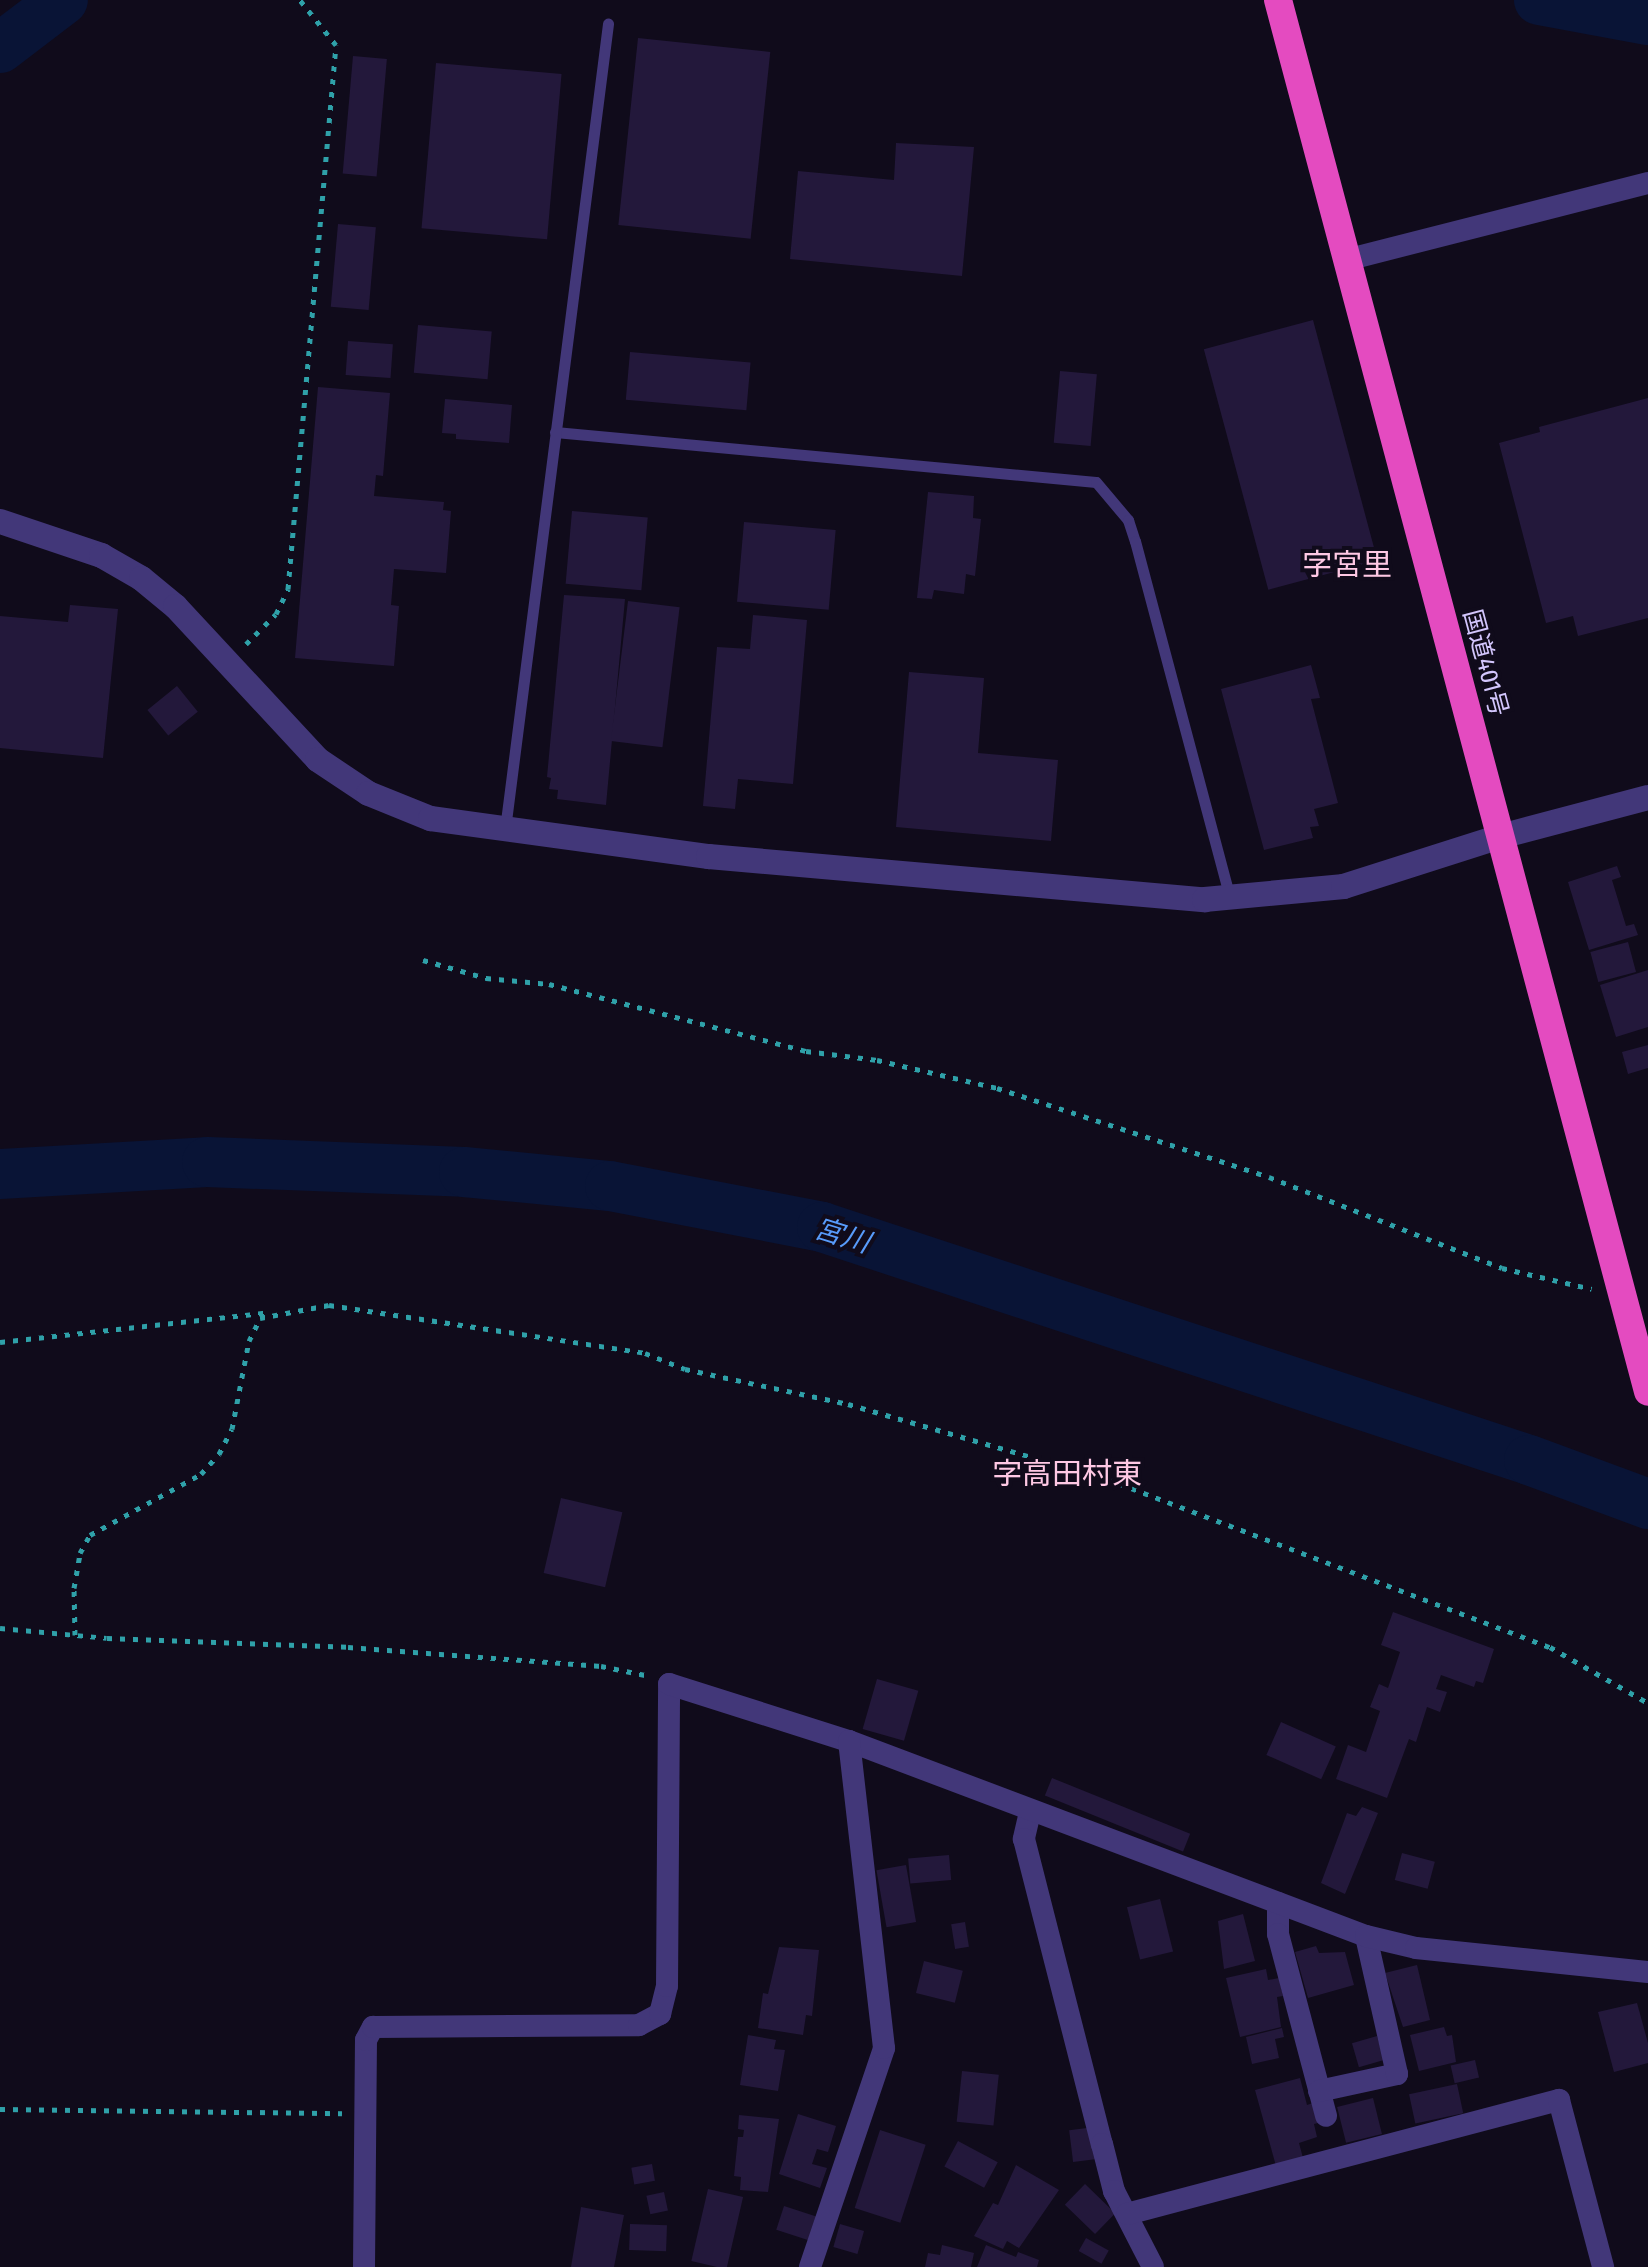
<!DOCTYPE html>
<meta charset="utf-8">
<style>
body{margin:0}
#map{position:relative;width:1648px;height:2267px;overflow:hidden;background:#100b1b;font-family:"Fira Sans Condensed","Noto Sans JP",sans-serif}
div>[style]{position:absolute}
.river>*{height:50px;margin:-25px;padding:0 25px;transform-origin:25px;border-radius:25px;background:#091436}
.building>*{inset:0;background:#23183b;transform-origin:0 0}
.path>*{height:5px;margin-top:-2.5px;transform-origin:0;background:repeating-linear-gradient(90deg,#2fa1a9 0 5px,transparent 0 13px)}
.service>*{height:11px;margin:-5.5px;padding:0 5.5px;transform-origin:5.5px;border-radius:5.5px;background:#423779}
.minor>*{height:22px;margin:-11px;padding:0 11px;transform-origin:11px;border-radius:11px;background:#423779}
.tertiary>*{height:25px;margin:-12.5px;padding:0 12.5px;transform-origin:12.5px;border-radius:12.5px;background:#423779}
.trunk>*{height:28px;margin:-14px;padding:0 14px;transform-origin:14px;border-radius:14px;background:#e44bc0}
span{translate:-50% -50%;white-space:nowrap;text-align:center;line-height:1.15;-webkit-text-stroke:8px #100b1b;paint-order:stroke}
.street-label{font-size:25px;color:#d3c6fd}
.water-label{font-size:28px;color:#589bfa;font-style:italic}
.quarter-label{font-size:30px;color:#fec8e4}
</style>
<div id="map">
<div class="river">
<div style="left:1539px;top:0;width:111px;rotate:10.4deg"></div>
<div style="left:0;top:48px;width:79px;rotate:-37.3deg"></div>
<div style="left:0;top:1174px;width:207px;rotate:-3.3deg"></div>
<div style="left:207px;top:1162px;width:257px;rotate:2.2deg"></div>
<div style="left:464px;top:1172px;width:147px;rotate:5.5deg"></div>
<div style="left:610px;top:1186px;width:216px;rotate:10.9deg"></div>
<div style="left:822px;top:1227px;width:744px;rotate:18.24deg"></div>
<div style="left:1529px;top:1460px;width:127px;rotate:20.3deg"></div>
</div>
<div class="building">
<div style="left:638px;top:38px;width:133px;height:188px;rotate:6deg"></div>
<div style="left:353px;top:56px;width:34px;height:118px;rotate:5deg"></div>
<div style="left:436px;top:63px;width:126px;height:166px;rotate:5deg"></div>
<div style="clip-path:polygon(896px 143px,974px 147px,962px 276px,790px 259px,798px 171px,894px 180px)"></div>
<div style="left:338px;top:224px;width:38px;height:83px;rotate:5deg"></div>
<div style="left:1313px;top:320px;width:249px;height:113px;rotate:75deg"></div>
<div style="left:418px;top:325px;width:74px;height:48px;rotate:5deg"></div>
<div style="left:348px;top:341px;width:45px;height:34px;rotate:4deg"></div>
<div style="left:630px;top:352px;width:121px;height:48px;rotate:5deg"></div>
<div style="left:1060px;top:371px;width:37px;height:72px;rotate:5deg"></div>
<div style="clip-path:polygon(318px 387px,390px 393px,383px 476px,376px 475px,374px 496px,444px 502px,443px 510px,451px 511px,446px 573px,394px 569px,391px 605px,399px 606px,394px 666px,295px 658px)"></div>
<div style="clip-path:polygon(1648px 398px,1648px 618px,1578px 636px,1573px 616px,1546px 623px,1499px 443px,1540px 432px,1539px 427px)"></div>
<div style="clip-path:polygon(445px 399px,512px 405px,509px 443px,456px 439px,456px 434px,442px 433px)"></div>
<div style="clip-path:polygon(928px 492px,974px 496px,973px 518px,981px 519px,975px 576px,966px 574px,964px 594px,934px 590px,932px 599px,917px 598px)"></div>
<div style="left:572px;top:511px;width:76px;height:73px;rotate:5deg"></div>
<div style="left:744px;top:522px;width:92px;height:80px;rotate:5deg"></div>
<div style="clip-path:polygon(564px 595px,625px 599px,606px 805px,557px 799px,558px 790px,549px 789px,551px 778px,547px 777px)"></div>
<div style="left:628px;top:601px;width:52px;height:141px;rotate:7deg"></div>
<div style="clip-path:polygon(70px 605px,118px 609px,103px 758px,0 748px,0 616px,68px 622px)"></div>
<div style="clip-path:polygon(753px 615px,807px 620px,793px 784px,738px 779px,735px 809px,703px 806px,717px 647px,750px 649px)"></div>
<div style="clip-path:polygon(1311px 665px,1320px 698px,1311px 699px,1338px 803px,1314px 809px,1319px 826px,1310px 827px,1313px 838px,1264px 850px,1221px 689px)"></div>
<div style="clip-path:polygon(909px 672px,984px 678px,978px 753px,1058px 760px,1051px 841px,896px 827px)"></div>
<div style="left:177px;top:686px;width:33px;height:38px;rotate:51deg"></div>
<div style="clip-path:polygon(1617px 866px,1621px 877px,1612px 880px,1626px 926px,1634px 924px,1638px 935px,1589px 950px,1568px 882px)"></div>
<div style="left:1628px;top:942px;width:31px;height:39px;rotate:75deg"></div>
<div style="clip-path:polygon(1648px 970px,1648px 1027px,1616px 1037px,1600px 985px)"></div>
<div style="clip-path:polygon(1648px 1045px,1648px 1068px,1628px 1074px,1622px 1052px)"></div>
<div style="left:561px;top:1498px;width:63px;height:77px;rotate:13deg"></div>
<div style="clip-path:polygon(1393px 1612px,1494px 1649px,1483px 1683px,1476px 1681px,1474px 1687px,1441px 1675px,1436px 1689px,1447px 1692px,1440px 1712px,1427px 1707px,1416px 1742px,1409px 1739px,1387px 1798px,1336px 1779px,1348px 1745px,1366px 1752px,1380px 1711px,1370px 1707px,1379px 1684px,1388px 1688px,1400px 1652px,1381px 1645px)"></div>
<div style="left:877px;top:1679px;width:43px;height:52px;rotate:16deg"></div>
<div style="left:1281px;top:1722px;width:60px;height:36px;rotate:24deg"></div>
<div style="left:1052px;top:1778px;width:149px;height:19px;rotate:22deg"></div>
<div style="clip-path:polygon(1362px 1807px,1378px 1813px,1345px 1894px,1321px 1883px,1347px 1813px,1356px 1816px)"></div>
<div style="left:1402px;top:1853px;width:34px;height:28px;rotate:15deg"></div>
<div style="left:949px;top:1855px;width:25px;height:41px;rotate:85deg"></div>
<div style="left:906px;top:1865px;width:58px;height:30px;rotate:80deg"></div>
<div style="left:1160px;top:1899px;width:54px;height:34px;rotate:76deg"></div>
<div style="clip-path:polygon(1243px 1914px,1255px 1961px,1224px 1969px,1218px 1921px)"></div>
<div style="left:965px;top:1922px;width:25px;height:14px;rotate:81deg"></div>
<div style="clip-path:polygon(1316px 1946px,1319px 1953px,1345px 1952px,1354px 1985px,1308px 1998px,1295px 1952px)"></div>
<div style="clip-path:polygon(779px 1947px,819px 1950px,812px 2016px,806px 2015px,803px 2035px,758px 2028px,763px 1993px,768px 1994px)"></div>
<div style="left:924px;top:1961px;width:40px;height:33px;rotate:14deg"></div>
<div style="clip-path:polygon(1417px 1965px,1430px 2020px,1403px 2027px,1385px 1973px)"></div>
<div style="clip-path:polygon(1266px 1969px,1268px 1980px,1279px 1978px,1283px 1996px,1277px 1997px,1281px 2027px,1240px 2037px,1226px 1978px)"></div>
<div style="clip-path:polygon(1637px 2003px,1648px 2043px,1648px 2063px,1614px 2072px,1598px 2012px)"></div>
<div style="clip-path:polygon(1444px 2027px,1447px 2036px,1452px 2035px,1456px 2062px,1419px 2071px,1410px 2035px)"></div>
<div style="clip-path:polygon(1282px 2028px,1284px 2037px,1275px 2039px,1279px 2058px,1252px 2064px,1246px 2037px)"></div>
<div style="clip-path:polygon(748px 2035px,776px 2040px,774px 2049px,785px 2050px,778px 2091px,740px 2085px)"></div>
<div style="left:1377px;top:2036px;width:25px;height:26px;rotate:74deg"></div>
<div style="left:1475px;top:2060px;width:18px;height:25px;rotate:77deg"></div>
<div style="left:962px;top:2071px;width:37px;height:51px;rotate:6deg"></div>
<div style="clip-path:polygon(1300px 2078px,1307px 2105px,1316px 2102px,1322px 2122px,1314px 2124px,1317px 2137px,1299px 2143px,1303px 2158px,1276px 2166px,1255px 2090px)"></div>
<div style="left:1457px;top:2084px;width:30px;height:49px;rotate:78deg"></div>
<div style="left:1373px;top:2098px;width:37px;height:37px;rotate:76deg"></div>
<div style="clip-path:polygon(798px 2114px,836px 2126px,828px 2152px,817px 2149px,812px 2164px,827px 2168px,820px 2188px,779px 2174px)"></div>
<div style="clip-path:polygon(739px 2115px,779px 2119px,768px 2192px,740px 2190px,741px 2177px,734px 2176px,738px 2137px,743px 2137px,744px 2130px,738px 2129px)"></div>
<div style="left:1095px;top:2127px;width:32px;height:26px;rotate:83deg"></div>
<div style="left:880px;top:2130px;width:48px;height:82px;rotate:18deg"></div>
<div style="left:958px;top:2141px;width:45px;height:29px;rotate:28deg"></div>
<div style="left:652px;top:2164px;width:17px;height:21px;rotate:80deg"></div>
<div style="clip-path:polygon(1016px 2165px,1059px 2190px,1019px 2248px,1007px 2241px,1003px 2249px,974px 2236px,993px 2203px,998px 2205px)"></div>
<div style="left:1085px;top:2184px;width:42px;height:29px;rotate:44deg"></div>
<div style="left:708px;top:2189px;width:36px;height:74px;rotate:13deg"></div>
<div style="left:664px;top:2192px;width:19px;height:18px;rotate:78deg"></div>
<div style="left:784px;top:2206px;width:38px;height:25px;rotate:18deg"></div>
<div style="clip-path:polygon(581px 2207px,624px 2215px,614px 2267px,571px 2267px)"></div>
<div style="left:630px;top:2224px;width:37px;height:26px;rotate:2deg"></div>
<div style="left:840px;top:2224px;width:25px;height:24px;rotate:16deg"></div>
<div style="left:1086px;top:2238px;width:26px;height:15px;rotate:29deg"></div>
<div style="clip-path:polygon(942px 2245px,974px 2253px,971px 2267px,925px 2267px,928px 2253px,940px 2255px)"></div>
<div style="clip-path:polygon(986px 2245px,1016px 2257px,1018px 2252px,1039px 2260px,1037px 2267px,977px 2267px)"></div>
</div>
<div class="path">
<div style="left:246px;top:644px;width:42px;rotate:-45deg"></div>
<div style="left:276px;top:614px;width:28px;rotate:-64deg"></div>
<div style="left:288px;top:589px;width:546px;rotate:-84.96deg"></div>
<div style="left:336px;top:45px;width:58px;rotate:-128.7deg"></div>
<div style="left:423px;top:960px;width:66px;rotate:15.9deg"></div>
<div style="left:486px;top:978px;width:63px;rotate:5.4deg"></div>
<div style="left:549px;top:984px;width:266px;rotate:14.6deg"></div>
<div style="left:806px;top:1051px;width:72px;rotate:7.2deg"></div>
<div style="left:877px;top:1060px;width:123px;rotate:13.1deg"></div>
<div style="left:997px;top:1088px;width:286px;rotate:18.1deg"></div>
<div style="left:1269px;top:1177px;width:250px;rotate:21.3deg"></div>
<div style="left:1502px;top:1268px;width:92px;rotate:13.1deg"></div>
<div style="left:0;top:1342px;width:266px;rotate:-6.3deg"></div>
<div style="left:0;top:1628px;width:107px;rotate:5.3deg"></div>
<div style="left:107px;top:1638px;width:241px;rotate:2.1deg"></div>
<div style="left:348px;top:1647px;width:254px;rotate:4.3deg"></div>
<div style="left:601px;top:1666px;width:50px;rotate:11.5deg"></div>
<div style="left:75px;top:1635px;width:47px;rotate:-91.2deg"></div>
<div style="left:74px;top:1588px;width:36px;rotate:-80deg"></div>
<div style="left:80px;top:1553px;width:21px;rotate:-61deg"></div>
<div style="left:90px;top:1535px;width:127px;rotate:-28.8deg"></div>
<div style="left:201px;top:1474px;width:27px;rotate:-48deg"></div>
<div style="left:219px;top:1454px;width:28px;rotate:-63deg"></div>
<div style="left:232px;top:1429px;width:90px;rotate:-79.1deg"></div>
<div style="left:249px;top:1341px;width:25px;rotate:-64deg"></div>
<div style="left:260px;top:1318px;width:70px;rotate:-10.7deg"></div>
<div style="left:329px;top:1305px;width:320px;rotate:8.6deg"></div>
<div style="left:645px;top:1353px;width:43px;rotate:21.8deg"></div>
<div style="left:685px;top:1369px;width:167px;rotate:12.1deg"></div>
<div style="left:848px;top:1404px;width:270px;rotate:16.1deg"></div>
<div style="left:1107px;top:1479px;width:474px;rotate:20.8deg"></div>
<div style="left:1550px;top:1647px;width:113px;rotate:29.7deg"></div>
<div style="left:0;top:2109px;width:342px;rotate:0.7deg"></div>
</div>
<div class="service">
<div style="left:555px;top:432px;width:543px;rotate:5.28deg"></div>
<div style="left:1096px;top:482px;width:50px;rotate:49.9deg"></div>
<div style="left:1128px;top:520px;width:22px;rotate:72deg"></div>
<div style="left:1135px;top:541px;width:369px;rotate:75.1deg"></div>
<div style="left:505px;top:829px;width:812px;rotate:-82.71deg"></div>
</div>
<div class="minor">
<div style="left:1346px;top:260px;width:312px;rotate:-14.3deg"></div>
<div style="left:1030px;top:1812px;width:28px;rotate:103deg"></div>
<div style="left:1024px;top:1839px;width:315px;rotate:75.7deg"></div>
<div style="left:1102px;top:2144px;width:49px;rotate:75.7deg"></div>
<div style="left:1114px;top:2191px;width:85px;rotate:62.8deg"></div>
<div style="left:1278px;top:1903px;width:31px;rotate:90deg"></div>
<div style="left:1278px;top:1934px;width:188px;rotate:75.2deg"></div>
<div style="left:1319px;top:2091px;width:80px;rotate:-12.3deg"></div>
<div style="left:1397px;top:2074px;width:141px;rotate:-102.7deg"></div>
<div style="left:1127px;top:2214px;width:447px;rotate:-14.8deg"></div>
<div style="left:1559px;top:2100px;width:173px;rotate:75.2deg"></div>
<div style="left:364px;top:2267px;width:227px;rotate:-89.5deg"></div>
<div style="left:366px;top:2040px;width:15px;rotate:-62deg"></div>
<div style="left:373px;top:2027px;width:266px;rotate:-0.4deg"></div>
<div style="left:639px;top:2025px;width:24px;rotate:-28deg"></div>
<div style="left:660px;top:2014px;width:29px;rotate:-76deg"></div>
<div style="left:667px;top:1986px;width:302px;rotate:-89.6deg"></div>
<div style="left:669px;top:1684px;width:189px;rotate:17.6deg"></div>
<div style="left:849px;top:1741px;width:553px;rotate:20.67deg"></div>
<div style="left:1366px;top:1936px;width:51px;rotate:13.5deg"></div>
<div style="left:1416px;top:1948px;width:233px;rotate:5.9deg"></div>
<div style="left:810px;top:2267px;width:231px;rotate:-71.3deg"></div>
<div style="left:884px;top:2048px;width:309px;rotate:-96.5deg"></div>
</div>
<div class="tertiary">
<div style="left:0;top:521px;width:107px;rotate:18.6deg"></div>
<div style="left:101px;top:555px;width:46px;rotate:29.9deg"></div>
<div style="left:141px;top:578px;width:44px;rotate:39.5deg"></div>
<div style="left:175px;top:606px;width:209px;rotate:47.1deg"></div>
<div style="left:317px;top:759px;width:61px;rotate:33.7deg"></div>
<div style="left:368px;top:793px;width:67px;rotate:22deg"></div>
<div style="left:430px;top:818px;width:281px;rotate:7.8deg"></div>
<div style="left:708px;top:856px;width:498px;rotate:5deg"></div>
<div style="left:1204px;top:899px;width:140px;rotate:-5.3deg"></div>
<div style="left:1343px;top:886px;width:165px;rotate:-17.7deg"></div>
<div style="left:1500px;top:836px;width:153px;rotate:-14.8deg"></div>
</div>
<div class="trunk">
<div style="left:1278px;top:0;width:1440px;rotate:75.11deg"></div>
</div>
<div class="street-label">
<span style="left:1485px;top:663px;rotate:75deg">国道401号</span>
</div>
<div class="water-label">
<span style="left:842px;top:1236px;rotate:17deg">宮川</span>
</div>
<div class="quarter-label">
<span style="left:1347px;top:565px">字宮里</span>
<span style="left:1067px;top:1474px">字高田村東</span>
</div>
</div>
